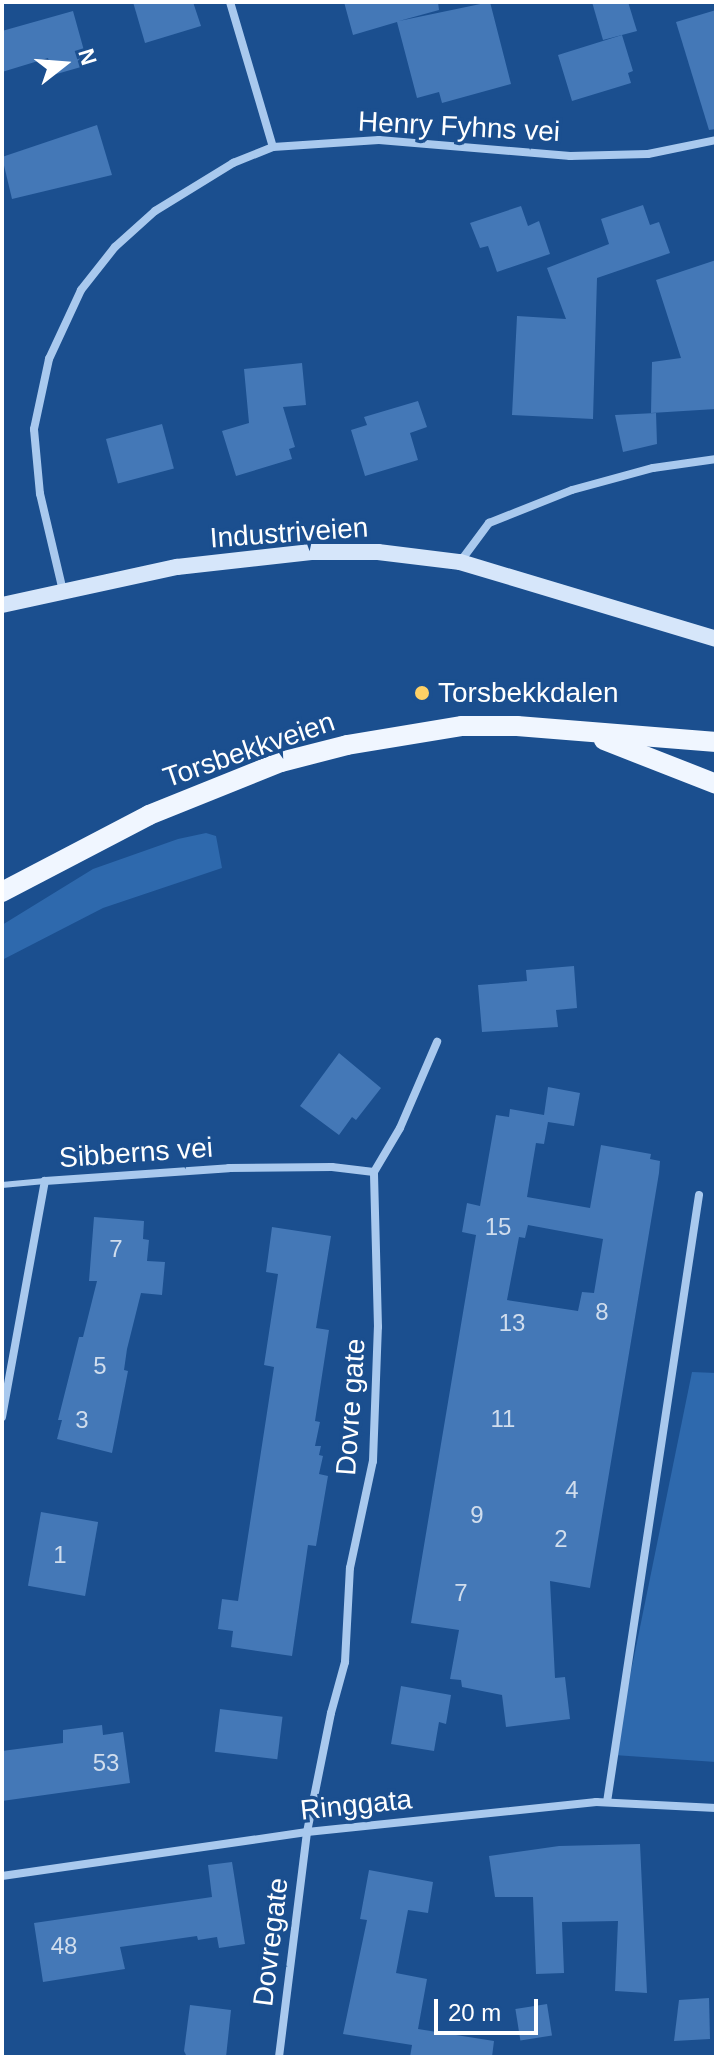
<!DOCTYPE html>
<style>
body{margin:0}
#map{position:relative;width:718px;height:2059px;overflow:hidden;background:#1b4f8f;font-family:Arial,sans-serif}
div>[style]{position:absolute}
.green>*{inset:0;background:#2e69ad}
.building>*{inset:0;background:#4478b7;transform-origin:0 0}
.lane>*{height:6px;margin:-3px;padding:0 3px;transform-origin:3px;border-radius:3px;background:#a9c9ee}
.street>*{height:8px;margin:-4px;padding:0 4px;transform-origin:4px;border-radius:4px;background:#a9c9ee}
.secondary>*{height:16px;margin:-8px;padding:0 8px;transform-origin:8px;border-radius:8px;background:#d6e6fa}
.primary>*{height:20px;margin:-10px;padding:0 10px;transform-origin:10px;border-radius:10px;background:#f0f6ff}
.dots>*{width:22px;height:22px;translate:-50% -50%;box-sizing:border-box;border:4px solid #1b4f8f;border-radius:50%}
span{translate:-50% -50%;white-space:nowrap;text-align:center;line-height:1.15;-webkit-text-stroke:7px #1b4f8f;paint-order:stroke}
.number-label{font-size:24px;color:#d0dded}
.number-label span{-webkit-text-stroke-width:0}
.street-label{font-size:28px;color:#fff}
.poi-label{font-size:28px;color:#fff}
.left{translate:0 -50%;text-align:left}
.frame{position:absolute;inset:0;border:4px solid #fff;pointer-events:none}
.north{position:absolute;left:24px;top:24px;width:80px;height:80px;-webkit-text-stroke:6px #1b4f8f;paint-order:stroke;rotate:73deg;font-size:22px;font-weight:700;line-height:32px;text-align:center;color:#fff}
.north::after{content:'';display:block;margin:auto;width:28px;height:36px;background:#fff;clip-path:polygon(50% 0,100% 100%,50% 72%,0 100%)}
.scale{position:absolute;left:434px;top:1999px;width:104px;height:36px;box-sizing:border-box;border:4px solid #fff;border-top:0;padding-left:10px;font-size:24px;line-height:28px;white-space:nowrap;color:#fff;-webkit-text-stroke:6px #1b4f8f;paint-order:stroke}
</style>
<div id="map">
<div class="green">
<div style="clip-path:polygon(206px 833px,216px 836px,222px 868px,103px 908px,2px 960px,2px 925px,93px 869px,178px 839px)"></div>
<div style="clip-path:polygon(692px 1372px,716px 1373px,716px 1762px,614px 1755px)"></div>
</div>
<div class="building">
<div style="clip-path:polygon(133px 2px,193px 2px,201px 26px,145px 43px)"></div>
<div style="clip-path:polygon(344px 2px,438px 2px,439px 10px,399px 21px,490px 2px,511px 84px,442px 103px,439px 92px,417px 98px,397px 22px,353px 35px)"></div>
<div style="clip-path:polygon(592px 2px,628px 2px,637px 31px,603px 40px)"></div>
<div style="clip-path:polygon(716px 10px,716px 129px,709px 130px,676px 22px)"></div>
<div style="clip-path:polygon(73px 11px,88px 65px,53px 75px,48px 58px,2px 72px,2px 31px)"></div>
<div style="clip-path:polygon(622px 35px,633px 71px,628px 73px,631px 83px,572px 101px,558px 55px)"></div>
<div style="clip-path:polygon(97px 125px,112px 175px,12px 199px,2px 157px)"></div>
<div style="clip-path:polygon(643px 205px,650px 225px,659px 222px,670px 253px,597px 278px,593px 419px,512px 415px,517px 316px,566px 319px,547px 268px,609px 244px,601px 219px)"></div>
<div style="clip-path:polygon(521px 206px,528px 226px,539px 221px,550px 254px,497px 272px,488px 246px,480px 248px,470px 223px)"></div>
<div style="clip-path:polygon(716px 260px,716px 409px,651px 413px,652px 362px,681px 358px,656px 280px)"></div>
<div style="clip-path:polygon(302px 363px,306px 405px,283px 407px,295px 447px,289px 449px,292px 459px,236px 476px,222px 431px,249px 423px,244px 369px)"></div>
<div style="clip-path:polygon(418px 401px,427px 427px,410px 433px,418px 460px,365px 476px,351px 430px,367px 425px,364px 417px)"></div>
<div style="clip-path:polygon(656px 413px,657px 444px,623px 452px,615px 415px)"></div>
<div style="left:162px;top:424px;width:46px;height:58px;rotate:75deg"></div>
<div style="clip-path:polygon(574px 966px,577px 1008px,556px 1010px,558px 1027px,482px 1032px,478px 985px,527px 981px,526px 970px)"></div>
<div style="clip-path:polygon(339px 1053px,381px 1088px,356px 1120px,352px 1117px,339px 1135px,300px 1106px)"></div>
<div style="clip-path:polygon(evenodd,548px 1087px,580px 1093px,574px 1126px,548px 1122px,544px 1144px,536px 1143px,527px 1197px,590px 1208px,601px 1145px,651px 1154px,650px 1159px,660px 1161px,659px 1173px,590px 1588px,550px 1581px,555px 1678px,565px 1677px,570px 1719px,506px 1727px,502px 1695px,462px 1687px,461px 1680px,450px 1679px,459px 1630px,411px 1623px,476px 1235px,462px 1232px,467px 1203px,480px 1206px,496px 1115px,509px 1117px,510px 1109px,544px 1115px,548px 1087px,528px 1225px,603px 1239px,594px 1293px,582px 1292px,578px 1311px,507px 1300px,519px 1237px,525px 1238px,528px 1225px)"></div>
<div style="clip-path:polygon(94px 1217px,144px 1221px,143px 1239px,149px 1240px,147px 1261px,165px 1262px,162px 1295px,141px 1293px,127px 1349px,124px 1370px,128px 1371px,112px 1453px,57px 1439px,62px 1420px,58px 1420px,79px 1337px,83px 1337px,97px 1281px,89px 1281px)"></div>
<div style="clip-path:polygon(272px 1227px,331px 1236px,316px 1328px,329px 1330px,315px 1421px,320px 1422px,315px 1446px,321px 1446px,319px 1455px,323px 1456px,319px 1474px,328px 1476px,316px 1546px,308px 1545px,292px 1656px,231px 1647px,233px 1631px,218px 1629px,222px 1599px,238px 1601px,274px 1367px,264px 1365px,278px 1274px,266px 1272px)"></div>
<div style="left:41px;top:1512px;width:58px;height:75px;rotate:10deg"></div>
<div style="clip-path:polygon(401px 1686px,451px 1695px,446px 1724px,439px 1722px,434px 1751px,391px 1744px)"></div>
<div style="left:220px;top:1709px;width:63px;height:43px;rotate:7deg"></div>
<div style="clip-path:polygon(102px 1725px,103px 1735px,123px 1732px,130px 1783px,2px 1801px,2px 1751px,63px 1743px,63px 1730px)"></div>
<div style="clip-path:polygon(640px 1844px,647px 1993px,615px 1991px,618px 1921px,562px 1922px,564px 1973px,536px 1974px,533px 1897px,495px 1897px,489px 1856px,559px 1846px)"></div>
<div style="clip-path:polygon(232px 1862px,245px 1944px,219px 1948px,217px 1937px,198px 1940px,197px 1936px,120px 1947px,125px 1969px,43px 1982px,34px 1923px,212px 1897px,208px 1865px)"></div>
<div style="clip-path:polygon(369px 1870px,433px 1882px,428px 1913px,408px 1910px,396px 1973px,427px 1979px,418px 2029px,494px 2041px,492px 2057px,410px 2057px,412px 2045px,343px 2034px,367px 1920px,360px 1919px)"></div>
<div style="clip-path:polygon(709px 1998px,710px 2039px,674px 2041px,679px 2000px)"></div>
<div style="left:547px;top:2004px;width:32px;height:32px;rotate:81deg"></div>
<div style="clip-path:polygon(190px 2005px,231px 2010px,226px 2057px,187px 2057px,184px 2051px)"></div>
</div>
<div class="lane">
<div style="left:2px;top:1185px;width:43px;rotate:-5.3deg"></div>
</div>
<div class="street">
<div style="left:230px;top:2px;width:151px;rotate:73.5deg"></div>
<div style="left:460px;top:562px;width:49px;rotate:-53.4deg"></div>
<div style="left:489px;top:523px;width:89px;rotate:-21.7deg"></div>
<div style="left:572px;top:490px;width:84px;rotate:-15.2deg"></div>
<div style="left:653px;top:468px;width:64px;rotate:-8.1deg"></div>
<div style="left:63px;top:591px;width:100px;rotate:-103.3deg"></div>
<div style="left:40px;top:494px;width:65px;rotate:-95.3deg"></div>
<div style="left:34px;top:429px;width:72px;rotate:-77.9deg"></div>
<div style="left:49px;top:359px;width:76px;rotate:-65.1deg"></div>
<div style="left:81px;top:290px;width:55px;rotate:-51.7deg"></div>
<div style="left:115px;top:247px;width:54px;rotate:-42deg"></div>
<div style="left:155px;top:211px;width:92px;rotate:-31.6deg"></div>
<div style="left:233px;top:163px;width:43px;rotate:-21.8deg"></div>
<div style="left:273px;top:147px;width:106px;rotate:-3.8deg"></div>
<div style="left:379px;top:140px;width:192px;rotate:4.8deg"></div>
<div style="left:570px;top:156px;width:78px;rotate:-1.5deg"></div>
<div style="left:648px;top:154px;width:69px;rotate:-11.6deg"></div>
<div style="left:2px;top:1417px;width:240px;rotate:-79.7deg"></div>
<div style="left:45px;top:1181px;width:184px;rotate:-4deg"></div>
<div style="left:229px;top:1168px;width:103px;rotate:-0.6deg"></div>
<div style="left:332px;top:1167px;width:42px;rotate:6.8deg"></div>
<div style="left:607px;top:1802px;width:614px;rotate:-81.38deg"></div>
<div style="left:2px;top:1876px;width:308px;rotate:-8.2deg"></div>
<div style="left:307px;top:1832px;width:291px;rotate:-5.9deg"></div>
<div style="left:596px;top:1802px;width:120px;rotate:2.9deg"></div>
<div style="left:279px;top:2057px;width:227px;rotate:-82.9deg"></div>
<div style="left:307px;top:1832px;width:121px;rotate:-78.6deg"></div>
<div style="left:331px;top:1713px;width:53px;rotate:-74.6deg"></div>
<div style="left:345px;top:1662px;width:94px;rotate:-87deg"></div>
<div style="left:350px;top:1568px;width:109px;rotate:-77.9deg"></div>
<div style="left:373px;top:1461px;width:134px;rotate:-87.9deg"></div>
<div style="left:378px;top:1327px;width:155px;rotate:-91.5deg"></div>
<div style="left:374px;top:1172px;width:51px;rotate:-59.4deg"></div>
<div style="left:400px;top:1128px;width:94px;rotate:-66.7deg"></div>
</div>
<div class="secondary">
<div style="left:2px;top:605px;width:179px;rotate:-12.3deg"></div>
<div style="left:177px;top:567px;width:135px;rotate:-6.4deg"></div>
<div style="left:311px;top:552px;width:67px"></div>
<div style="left:378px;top:552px;width:83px;rotate:7deg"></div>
<div style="left:460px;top:562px;width:267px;rotate:16.7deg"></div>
</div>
<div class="primary">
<div style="left:604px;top:740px;width:120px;rotate:21.4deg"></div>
<div style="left:2px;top:892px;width:166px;rotate:-27.6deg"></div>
<div style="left:149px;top:815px;width:142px;rotate:-21.9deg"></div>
<div style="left:281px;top:762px;width:68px;rotate:-14.4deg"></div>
<div style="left:347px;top:745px;width:117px;rotate:-9.4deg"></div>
<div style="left:462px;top:726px;width:55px"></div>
<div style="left:517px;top:726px;width:200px;rotate:4.6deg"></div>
</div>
<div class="dots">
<div style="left:422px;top:693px;background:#ffd166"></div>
</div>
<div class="number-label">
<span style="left:498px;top:1227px">15</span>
<span style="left:116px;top:1249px">7</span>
<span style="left:602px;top:1312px">8</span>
<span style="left:512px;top:1323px">13</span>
<span style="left:100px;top:1366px">5</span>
<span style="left:503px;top:1419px">11</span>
<span style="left:82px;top:1420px">3</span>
<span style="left:572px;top:1490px">4</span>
<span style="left:477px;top:1515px">9</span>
<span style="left:561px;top:1539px">2</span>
<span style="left:60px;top:1555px">1</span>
<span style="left:461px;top:1593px">7</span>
<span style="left:106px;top:1763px">53</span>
<span style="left:64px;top:1946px">48</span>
</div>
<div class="street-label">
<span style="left:459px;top:127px;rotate:3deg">Henry Fyhns vei</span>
<span style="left:289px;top:533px;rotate:-4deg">Industriveien</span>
<span style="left:249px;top:750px;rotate:-19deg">Torsbekkveien</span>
<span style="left:136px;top:1153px;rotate:-4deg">Sibberns vei</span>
<span style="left:351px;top:1407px;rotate:-86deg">Dovre gate</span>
<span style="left:356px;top:1805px;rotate:-6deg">Ringgata</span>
<span style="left:271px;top:1942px;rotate:-83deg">Dovregate</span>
</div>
<div class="poi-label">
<span class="left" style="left:438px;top:693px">Torsbekkdalen</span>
</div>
<div class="frame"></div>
<div class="north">N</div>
<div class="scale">20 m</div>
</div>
